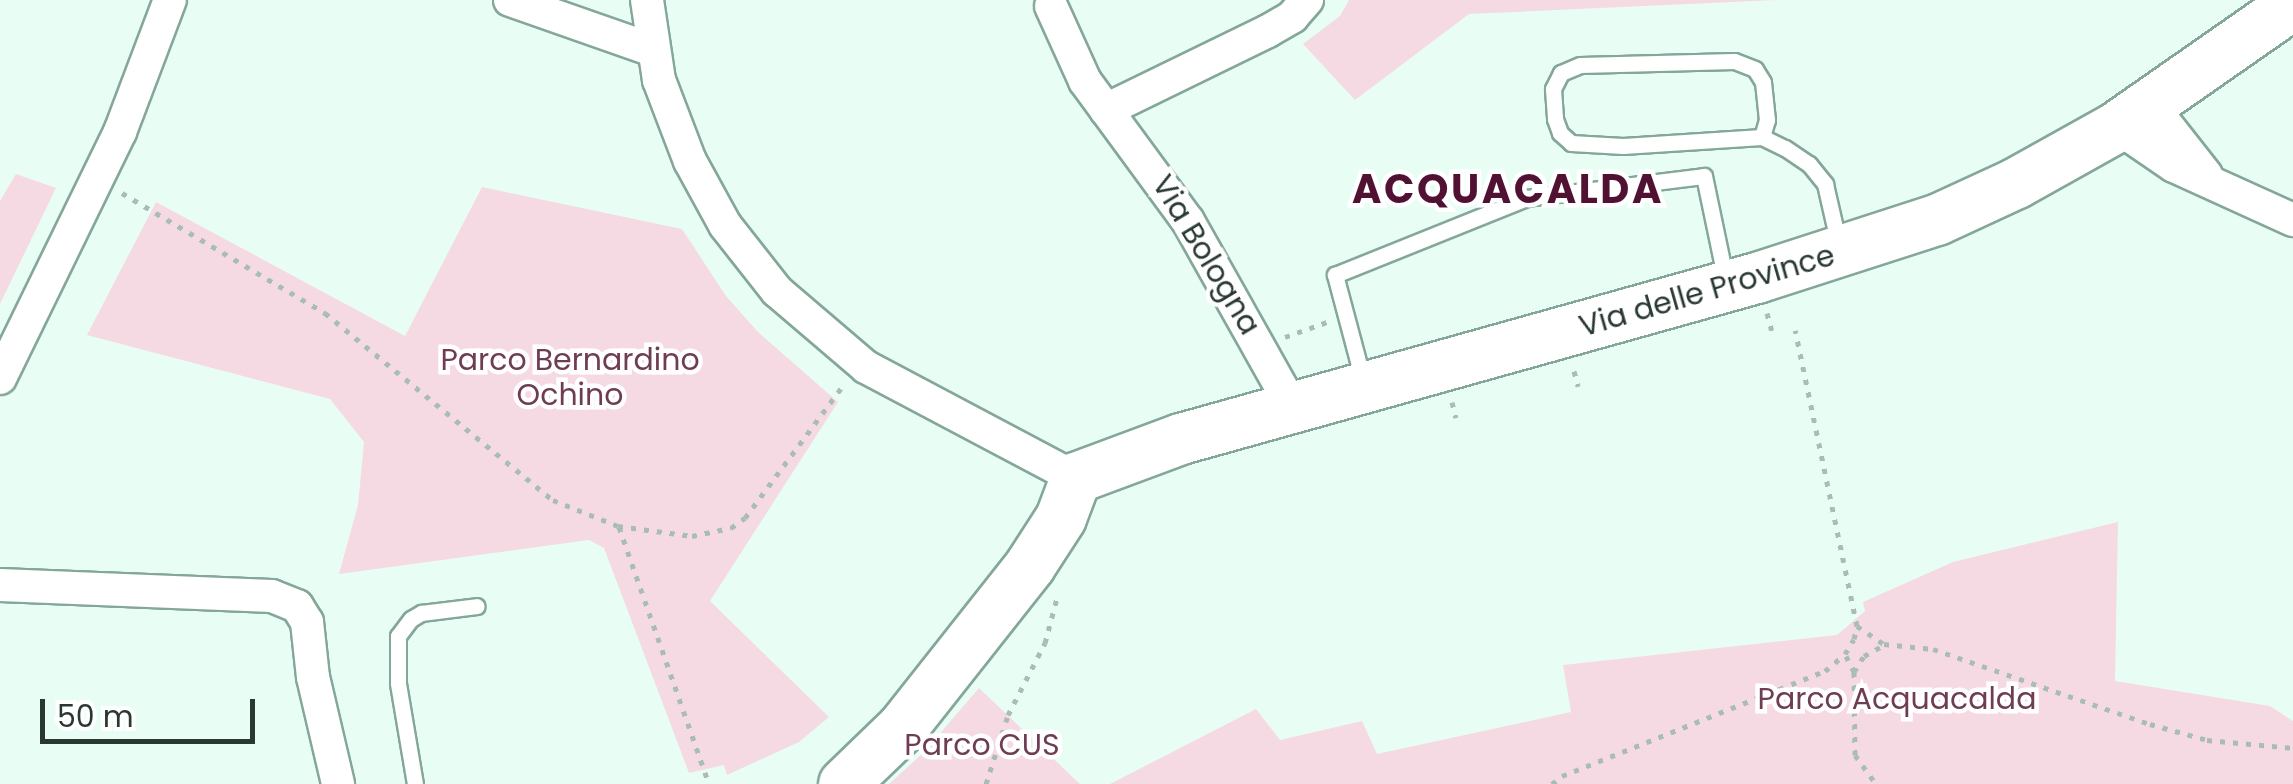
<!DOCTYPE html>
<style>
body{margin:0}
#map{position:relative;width:2293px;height:784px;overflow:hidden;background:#e8fef5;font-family:Poppins,sans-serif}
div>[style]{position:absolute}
.green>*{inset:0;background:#f5dae4}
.path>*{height:5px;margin-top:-2.5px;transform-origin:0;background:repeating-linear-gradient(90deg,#a9bdb5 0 5px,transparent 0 13px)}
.roads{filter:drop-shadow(2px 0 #84a799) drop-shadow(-2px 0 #84a799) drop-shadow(0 2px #84a799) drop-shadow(0 -2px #84a799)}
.service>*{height:15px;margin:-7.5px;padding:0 7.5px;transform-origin:7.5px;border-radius:7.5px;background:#fff}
.minor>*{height:32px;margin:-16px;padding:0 16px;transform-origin:16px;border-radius:16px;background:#fff}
.primary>*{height:50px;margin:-25px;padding:0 25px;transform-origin:25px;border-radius:25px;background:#fff}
span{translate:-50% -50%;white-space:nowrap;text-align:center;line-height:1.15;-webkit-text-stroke:9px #fff;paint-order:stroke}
.street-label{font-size:30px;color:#293832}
.park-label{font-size:30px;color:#6f3d53}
.district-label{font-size:40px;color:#511133;font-weight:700;letter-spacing:2.5px}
.scale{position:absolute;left:40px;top:699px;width:215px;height:45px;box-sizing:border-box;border:5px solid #293832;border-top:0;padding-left:12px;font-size:30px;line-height:35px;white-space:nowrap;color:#293832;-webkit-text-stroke:8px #fff;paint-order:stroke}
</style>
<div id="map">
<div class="green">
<div style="clip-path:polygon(1349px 0,1776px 0,1469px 14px,1355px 100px,1303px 44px,1340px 16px)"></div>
<div style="clip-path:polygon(16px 174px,56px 188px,0 304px,0 201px)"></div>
<div style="clip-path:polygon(482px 187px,682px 229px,726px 296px,758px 332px,838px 402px,710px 601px,829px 717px,799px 742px,727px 775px,724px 765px,689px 773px,604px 548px,589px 540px,339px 574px,358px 505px,364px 442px,330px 399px,87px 335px,156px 202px,405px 336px)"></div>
<div style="clip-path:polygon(2118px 522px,2115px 681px,2270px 706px,2293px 721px,2293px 784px,1110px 784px,1256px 709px,1280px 740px,1362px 721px,1377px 754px,1571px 712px,1563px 665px,1837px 635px,1865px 611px,1863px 602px,1953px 562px)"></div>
<div style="clip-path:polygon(979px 688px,1080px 784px,889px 784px,923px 753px)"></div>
</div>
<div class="path">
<div style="left:122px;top:193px;width:236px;rotate:30.6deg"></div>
<div style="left:325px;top:313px;width:295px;rotate:39.4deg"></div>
<div style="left:553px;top:500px;width:70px;rotate:21.8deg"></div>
<div style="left:618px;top:526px;width:75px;rotate:7.7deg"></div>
<div style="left:692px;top:536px;width:40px;rotate:-12deg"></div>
<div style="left:731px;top:528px;width:17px;rotate:-36deg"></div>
<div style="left:745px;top:518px;width:163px;rotate:-53.5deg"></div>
<div style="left:1767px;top:313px;width:24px;rotate:75deg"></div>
<div style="left:1285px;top:337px;width:45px;rotate:-19.7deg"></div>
<div style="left:1574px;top:371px;width:16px;rotate:75deg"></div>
<div style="left:1452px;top:402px;width:16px;rotate:76deg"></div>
<div style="left:619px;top:527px;width:272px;rotate:70.7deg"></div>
<div style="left:1857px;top:626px;width:32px;rotate:34deg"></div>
<div style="left:1884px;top:644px;width:49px;rotate:5.8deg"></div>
<div style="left:1933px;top:649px;width:230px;rotate:19.1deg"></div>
<div style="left:2150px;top:724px;width:59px;rotate:15.7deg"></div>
<div style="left:2207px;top:740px;width:86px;rotate:5.3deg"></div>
<div style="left:1846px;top:656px;width:18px;rotate:63deg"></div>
<div style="left:1854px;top:672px;width:83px;rotate:89.3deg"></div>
<div style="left:1855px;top:755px;width:36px;rotate:54deg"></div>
<div style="left:1854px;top:672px;width:19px;rotate:-58deg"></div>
<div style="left:1864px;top:656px;width:23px;rotate:-29deg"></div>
<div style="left:986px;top:784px;width:72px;rotate:-72.3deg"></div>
<div style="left:1008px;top:715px;width:81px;rotate:-62.8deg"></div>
<div style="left:1045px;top:643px;width:47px;rotate:-75.1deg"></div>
<div style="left:1552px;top:784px;width:13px;rotate:-39deg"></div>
<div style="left:1562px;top:776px;width:283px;rotate:-21.8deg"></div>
<div style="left:1825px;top:671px;width:26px;rotate:-40deg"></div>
<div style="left:1845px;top:654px;width:17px;rotate:-59deg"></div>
<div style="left:1854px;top:639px;width:13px;rotate:-77deg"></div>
<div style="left:1857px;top:626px;width:302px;rotate:-101.8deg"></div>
</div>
<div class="roads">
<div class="service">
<div style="left:1762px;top:137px;width:18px;rotate:-74deg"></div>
<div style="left:1767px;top:120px;width:38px;rotate:-96deg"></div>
<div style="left:1763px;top:82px;width:15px;rotate:-122deg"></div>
<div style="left:1755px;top:69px;width:22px;rotate:-159deg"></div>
<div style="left:1734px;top:61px;width:154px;rotate:178.5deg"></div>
<div style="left:1580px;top:65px;width:21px;rotate:157deg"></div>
<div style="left:1561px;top:73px;width:18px;rotate:117deg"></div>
<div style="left:1553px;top:89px;width:30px;rotate:86deg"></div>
<div style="left:1555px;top:119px;width:15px;rotate:70deg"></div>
<div style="left:1560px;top:133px;width:15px;rotate:42deg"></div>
<div style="left:1571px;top:143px;width:52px;rotate:3.3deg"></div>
<div style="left:1623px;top:146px;width:139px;rotate:-3.7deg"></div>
<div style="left:1762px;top:137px;width:25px;rotate:26deg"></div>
<div style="left:1785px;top:148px;width:29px;rotate:34deg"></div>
<div style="left:1809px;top:164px;width:26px;rotate:51deg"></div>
<div style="left:1825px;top:184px;width:63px;rotate:77.1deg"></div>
<div style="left:1363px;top:380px;width:109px;rotate:-104.9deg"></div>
<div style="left:1335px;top:275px;width:207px;rotate:-21.9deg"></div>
<div style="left:1527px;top:198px;width:178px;rotate:-7.1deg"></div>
<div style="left:1704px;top:176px;width:107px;rotate:78.2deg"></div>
<div style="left:415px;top:784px;width:102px;rotate:-99.6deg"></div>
<div style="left:398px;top:683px;width:47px;rotate:-90deg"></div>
<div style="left:398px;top:636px;width:21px;rotate:-53deg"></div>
<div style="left:411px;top:619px;width:12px;rotate:-31deg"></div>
<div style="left:421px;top:613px;width:56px;rotate:-7.1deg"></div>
</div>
<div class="minor">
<div style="left:510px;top:0;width:151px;rotate:19.3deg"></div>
<div style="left:647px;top:0;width:81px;rotate:81.5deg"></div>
<div style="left:659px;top:80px;width:87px;rotate:69.1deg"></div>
<div style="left:690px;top:161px;width:73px;rotate:61.3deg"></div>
<div style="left:725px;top:225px;width:84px;rotate:51.8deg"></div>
<div style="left:777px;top:291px;width:117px;rotate:40.5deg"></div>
<div style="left:866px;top:367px;width:238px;rotate:27.9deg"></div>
<div style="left:1051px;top:6px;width:82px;rotate:65.6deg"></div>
<div style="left:1085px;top:81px;width:174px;rotate:53.7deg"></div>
<div style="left:1188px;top:221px;width:214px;rotate:60.7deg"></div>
<div style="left:2151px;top:105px;width:89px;rotate:51.8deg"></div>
<div style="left:1106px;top:110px;width:180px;rotate:-26deg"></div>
<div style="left:1268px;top:31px;width:28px;rotate:-30deg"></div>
<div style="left:1292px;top:17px;width:23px;rotate:-49deg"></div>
<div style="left:2117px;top:127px;width:69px;rotate:34.4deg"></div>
<div style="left:2174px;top:166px;width:131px;rotate:24.4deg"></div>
<div style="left:0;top:378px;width:274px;rotate:-64deg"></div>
<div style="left:120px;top:132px;width:141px;rotate:-69.3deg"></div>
<div style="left:0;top:585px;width:272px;rotate:2.3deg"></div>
<div style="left:272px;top:596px;width:27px;rotate:22deg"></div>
<div style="left:297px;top:606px;width:19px;rotate:58deg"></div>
<div style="left:307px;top:622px;width:55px;rotate:83.8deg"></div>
<div style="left:313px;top:677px;width:110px;rotate:76.8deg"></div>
</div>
<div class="primary">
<div style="left:844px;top:784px;width:82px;rotate:-44deg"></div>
<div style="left:903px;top:727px;width:205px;rotate:-51.7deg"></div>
<div style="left:1030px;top:566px;width:57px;rotate:-57.1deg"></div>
<div style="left:1061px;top:518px;width:43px;rotate:-69.4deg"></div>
<div style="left:1076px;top:478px;width:112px;rotate:-20.4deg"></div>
<div style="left:1181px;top:439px;width:598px;rotate:-15.62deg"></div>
<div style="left:1757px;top:278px;width:189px;rotate:-17.9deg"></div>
<div style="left:1937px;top:220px;width:88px;rotate:-24.8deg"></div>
<div style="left:2017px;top:183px;width:115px;rotate:-29.2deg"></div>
<div style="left:2117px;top:127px;width:215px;rotate:-34.9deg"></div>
</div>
</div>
<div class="street-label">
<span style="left:1206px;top:255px;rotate:59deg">Via Bologna</span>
<span style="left:1707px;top:291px;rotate:-16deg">Via delle Province</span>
</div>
<div class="park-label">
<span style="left:570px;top:377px">Parco Bernardino<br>Ochino</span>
<span style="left:1897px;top:699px">Parco Acquacalda</span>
<span style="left:982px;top:745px">Parco CUS</span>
</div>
<div class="district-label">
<span style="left:1508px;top:189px">ACQUACALDA</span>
</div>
<div class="scale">50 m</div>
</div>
